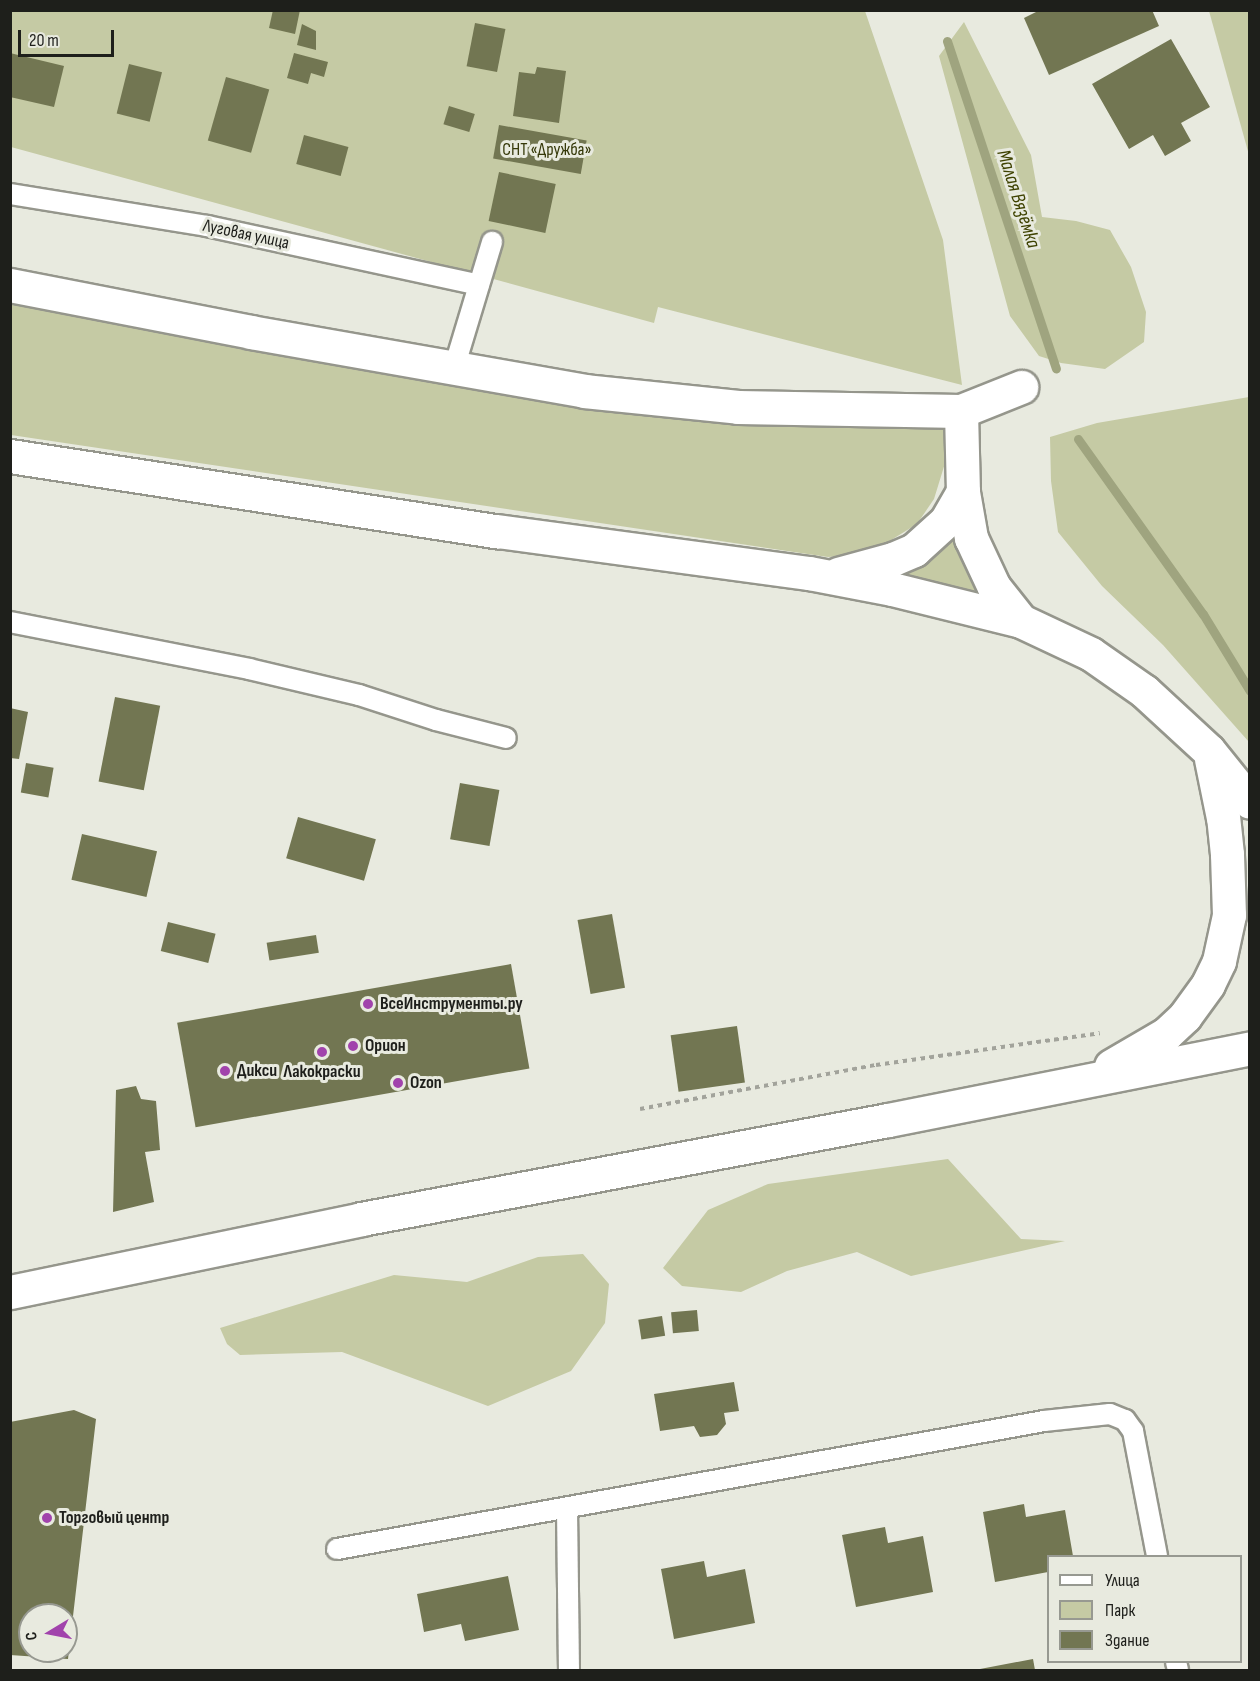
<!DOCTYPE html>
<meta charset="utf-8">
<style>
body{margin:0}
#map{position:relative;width:1260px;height:1681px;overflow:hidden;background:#e8eadf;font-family:"Sofia Sans Condensed",sans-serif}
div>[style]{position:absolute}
.green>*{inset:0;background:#c5caa4;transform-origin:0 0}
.stream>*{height:9px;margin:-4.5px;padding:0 4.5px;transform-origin:4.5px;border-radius:4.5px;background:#9fa47f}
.building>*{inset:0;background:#727652;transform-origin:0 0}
.path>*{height:4px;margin-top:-2px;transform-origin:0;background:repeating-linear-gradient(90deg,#a2a39b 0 4.5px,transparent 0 9px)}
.roads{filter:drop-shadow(2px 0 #95968c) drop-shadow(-2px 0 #95968c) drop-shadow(0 2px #95968c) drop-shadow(0 -2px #95968c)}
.lane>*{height:20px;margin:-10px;padding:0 10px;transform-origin:10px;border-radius:10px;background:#fff}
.street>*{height:33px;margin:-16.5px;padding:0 16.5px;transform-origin:16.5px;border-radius:16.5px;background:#fff}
.secondary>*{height:33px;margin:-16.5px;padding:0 16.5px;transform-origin:16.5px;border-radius:16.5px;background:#fff}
.dots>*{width:16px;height:16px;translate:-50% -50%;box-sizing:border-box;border:3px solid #e8eadf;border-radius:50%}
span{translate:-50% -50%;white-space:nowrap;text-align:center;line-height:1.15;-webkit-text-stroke:6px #e8eadf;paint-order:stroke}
.park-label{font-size:18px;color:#353809}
.street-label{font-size:18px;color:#1e1f1b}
.poi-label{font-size:18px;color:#1e1f1b;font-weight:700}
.left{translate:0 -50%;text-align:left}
.water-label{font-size:20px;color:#3e4200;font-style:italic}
.frame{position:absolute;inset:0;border:12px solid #1e1f1b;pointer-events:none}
.legend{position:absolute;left:1047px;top:1555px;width:195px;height:108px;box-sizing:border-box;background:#e8eadf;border:2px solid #979991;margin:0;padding:8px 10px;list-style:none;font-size:18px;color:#1e1f1b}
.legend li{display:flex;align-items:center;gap:12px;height:30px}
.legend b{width:30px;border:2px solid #979991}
.north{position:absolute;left:18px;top:1603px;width:60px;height:60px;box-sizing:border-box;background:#e8eadf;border:2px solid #979991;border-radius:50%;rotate:260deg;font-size:16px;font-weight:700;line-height:24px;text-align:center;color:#1e1f1b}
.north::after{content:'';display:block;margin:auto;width:21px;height:27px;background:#a143ac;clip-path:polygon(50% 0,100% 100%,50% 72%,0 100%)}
.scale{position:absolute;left:18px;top:30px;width:96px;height:27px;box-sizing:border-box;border:3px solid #1e1f1b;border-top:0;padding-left:8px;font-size:18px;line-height:21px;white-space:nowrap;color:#1e1f1b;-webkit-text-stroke:4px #e8eadf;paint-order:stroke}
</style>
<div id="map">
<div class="green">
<div style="clip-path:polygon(10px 11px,865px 11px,943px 240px,962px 385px,658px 307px,654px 323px,11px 147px)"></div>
<div style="clip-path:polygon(1209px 11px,1249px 11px,1249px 155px)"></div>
<div style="clip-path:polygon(964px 22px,1031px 155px,1042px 217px,1076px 221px,1110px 230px,1131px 267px,1146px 312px,1144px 342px,1105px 369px,1061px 363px,1039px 356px,1010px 316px,939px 56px)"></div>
<div style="left:10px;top:267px;width:441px;height:6px;rotate:11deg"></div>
<div style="clip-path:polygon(10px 293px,458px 378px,948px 417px,946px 460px,934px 499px,917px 524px,883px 545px,842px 556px,828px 557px,11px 435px)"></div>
<div style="clip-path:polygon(1249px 397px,1250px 397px,1249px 742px,1163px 645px,1102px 586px,1058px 532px,1051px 481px,1050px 437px,1097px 423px)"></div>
<div style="clip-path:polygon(951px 529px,1001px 609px,888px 570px)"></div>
<div style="clip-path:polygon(948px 1159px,1021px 1239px,1065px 1241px,911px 1276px,857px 1252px,787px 1271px,741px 1292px,682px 1286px,663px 1268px,708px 1210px,768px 1184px)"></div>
<div style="clip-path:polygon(583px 1254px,609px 1284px,605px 1323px,571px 1371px,488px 1406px,342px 1352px,240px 1355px,227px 1344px,220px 1328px,394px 1275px,467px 1282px,538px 1257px)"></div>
</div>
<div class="stream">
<div style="left:947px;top:41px;width:345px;rotate:71.6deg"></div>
<div style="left:1078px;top:439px;width:215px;rotate:54.5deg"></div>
<div style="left:1203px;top:614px;width:90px;rotate:58.6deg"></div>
</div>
<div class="building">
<div style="clip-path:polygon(273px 10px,300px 10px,295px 34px,269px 28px)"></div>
<div style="clip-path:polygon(1040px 10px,1152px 10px,1159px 26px,1049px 75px,1024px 18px)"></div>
<div style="left:475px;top:23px;width:31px;height:44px;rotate:11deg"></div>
<div style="clip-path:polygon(302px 24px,316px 31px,316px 50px,297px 45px)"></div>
<div style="clip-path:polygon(1171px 39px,1210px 107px,1181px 123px,1191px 141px,1165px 156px,1153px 135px,1129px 149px,1092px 84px)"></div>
<div style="clip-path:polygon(10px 53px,64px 66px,54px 107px,10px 97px)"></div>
<div style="clip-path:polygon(294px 53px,328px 62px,324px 77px,311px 73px,308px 84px,287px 78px)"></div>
<div style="left:129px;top:64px;width:34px;height:51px;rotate:14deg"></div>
<div style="clip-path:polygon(537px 67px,566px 71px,559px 123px,513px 116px,519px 72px,535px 74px)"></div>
<div style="left:226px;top:77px;width:45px;height:66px;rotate:16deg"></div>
<div style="left:449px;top:106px;width:27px;height:19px;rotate:17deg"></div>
<div style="left:499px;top:125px;width:89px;height:34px;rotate:10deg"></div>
<div style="left:304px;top:135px;width:46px;height:30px;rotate:15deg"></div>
<div style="left:499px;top:172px;width:58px;height:50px;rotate:12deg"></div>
<div style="left:115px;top:697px;width:46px;height:86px;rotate:11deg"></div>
<div style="clip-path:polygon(10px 708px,28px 712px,19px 759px,10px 758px)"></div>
<div style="left:26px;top:763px;width:28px;height:30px;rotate:10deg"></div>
<div style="left:460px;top:783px;width:40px;height:57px;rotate:10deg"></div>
<div style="left:298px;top:817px;width:81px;height:43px;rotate:16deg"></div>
<div style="left:82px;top:834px;width:77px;height:47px;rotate:13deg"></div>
<div style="left:612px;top:914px;width:75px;height:35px;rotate:80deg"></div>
<div style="left:168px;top:922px;width:49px;height:30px;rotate:14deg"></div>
<div style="left:316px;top:935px;width:18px;height:50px;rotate:81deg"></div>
<div style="left:511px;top:964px;width:106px;height:339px;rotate:80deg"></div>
<div style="left:737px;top:1026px;width:57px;height:67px;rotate:82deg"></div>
<div style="clip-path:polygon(136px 1086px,141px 1099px,156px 1101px,160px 1150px,145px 1152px,154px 1202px,113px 1212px,116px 1090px)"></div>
<div style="left:697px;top:1310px;width:21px;height:26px;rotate:85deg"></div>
<div style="left:662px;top:1316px;width:20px;height:24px;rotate:81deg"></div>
<div style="clip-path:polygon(734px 1382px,739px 1411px,724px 1413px,726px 1424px,717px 1435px,700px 1437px,694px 1426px,660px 1431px,654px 1394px)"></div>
<div style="clip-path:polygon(evenodd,74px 1410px,96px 1419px,68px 1659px,10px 1655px,10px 1422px,74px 1410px,30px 1615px,66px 1615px,66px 1651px,30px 1651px,30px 1615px)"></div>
<div style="clip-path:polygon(1024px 1504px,1026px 1517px,1065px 1510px,1073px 1556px,1048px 1556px,1048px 1572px,995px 1582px,983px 1512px)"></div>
<div style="clip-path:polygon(885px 1527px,888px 1543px,923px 1536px,933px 1592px,856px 1607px,842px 1535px)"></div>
<div style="clip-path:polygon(704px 1561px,707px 1577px,745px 1569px,755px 1623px,674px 1639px,661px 1569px)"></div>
<div style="clip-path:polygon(508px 1576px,519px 1630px,465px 1641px,461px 1624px,424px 1632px,417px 1594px)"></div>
<div style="clip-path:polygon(1033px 1659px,1035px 1670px,980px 1670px,980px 1669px)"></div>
</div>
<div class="path">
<div style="left:640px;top:1109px;width:240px;rotate:-10.6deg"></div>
<div style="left:876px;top:1065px;width:226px;rotate:-8.1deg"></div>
</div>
<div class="roads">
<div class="lane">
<div style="left:10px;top:194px;width:200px;rotate:9.2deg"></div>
<div style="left:207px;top:226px;width:278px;rotate:12.2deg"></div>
<div style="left:454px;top:368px;width:132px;rotate:-73.2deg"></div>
<div style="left:10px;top:622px;width:244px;rotate:11.1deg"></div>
<div style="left:249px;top:669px;width:113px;rotate:13.3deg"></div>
<div style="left:359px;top:695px;width:81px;rotate:18deg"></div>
<div style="left:436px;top:720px;width:72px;rotate:14.4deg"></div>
<div style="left:567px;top:1508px;width:162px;rotate:89.3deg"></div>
<div style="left:337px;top:1549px;width:718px;rotate:-10.26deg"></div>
<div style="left:1044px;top:1421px;width:66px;rotate:-6.1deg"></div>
<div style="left:1110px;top:1414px;width:16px;rotate:22deg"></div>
<div style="left:1125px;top:1420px;width:14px;rotate:54deg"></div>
<div style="left:1133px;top:1431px;width:127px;rotate:79.1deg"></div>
<div style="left:1176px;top:1662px;width:8px;rotate:76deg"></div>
</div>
<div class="street">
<div style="left:961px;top:411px;width:65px;rotate:-21.8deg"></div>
</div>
<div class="secondary">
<div style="left:10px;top:285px;width:246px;rotate:11deg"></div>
<div style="left:251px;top:332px;width:338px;rotate:10deg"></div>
<div style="left:584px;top:391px;width:155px;rotate:5.9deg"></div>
<div style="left:738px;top:407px;width:223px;rotate:1deg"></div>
<div style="left:961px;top:411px;width:81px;rotate:88.6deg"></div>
<div style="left:963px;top:492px;width:47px;rotate:80.1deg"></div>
<div style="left:971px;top:538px;width:54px;rotate:64.9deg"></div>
<div style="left:994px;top:587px;width:43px;rotate:51.5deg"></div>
<div style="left:10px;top:456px;width:493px;rotate:8.8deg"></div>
<div style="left:497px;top:531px;width:315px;rotate:7.7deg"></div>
<div style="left:809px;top:573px;width:85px;rotate:10.9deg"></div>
<div style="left:892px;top:589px;width:133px;rotate:13.9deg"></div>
<div style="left:1021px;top:621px;width:77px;rotate:25.2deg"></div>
<div style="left:1091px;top:654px;width:65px;rotate:34.9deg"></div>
<div style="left:1144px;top:691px;width:88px;rotate:42.7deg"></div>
<div style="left:1209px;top:751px;width:65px;rotate:51.2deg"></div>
<div style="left:838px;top:574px;width:57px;rotate:-15.3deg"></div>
<div style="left:893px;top:559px;width:23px;rotate:-23deg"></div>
<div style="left:914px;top:550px;width:43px;rotate:-42.2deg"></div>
<div style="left:946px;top:521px;width:34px;rotate:-60deg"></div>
<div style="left:1111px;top:1066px;width:64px;rotate:-30.2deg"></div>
<div style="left:1166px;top:1034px;width:26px;rotate:-43deg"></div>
<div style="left:1185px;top:1016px;width:39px;rotate:-54deg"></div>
<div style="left:1208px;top:984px;width:25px;rotate:-64deg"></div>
<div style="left:1219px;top:961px;width:47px;rotate:-77.7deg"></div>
<div style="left:1229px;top:915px;width:61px;rotate:-91.9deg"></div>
<div style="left:1227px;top:854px;width:36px;rotate:-96deg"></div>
<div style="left:1223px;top:818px;width:60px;rotate:-101.5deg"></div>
<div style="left:10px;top:1292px;width:359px;rotate:-11.7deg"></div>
<div style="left:361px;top:1219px;width:536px;rotate:-10.64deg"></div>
<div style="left:888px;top:1120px;width:369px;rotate:-11.2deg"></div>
</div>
</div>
<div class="dots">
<div style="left:368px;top:1004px;background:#a143ac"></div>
<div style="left:353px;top:1046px;background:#a143ac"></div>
<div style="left:322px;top:1052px;background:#a143ac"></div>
<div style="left:225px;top:1071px;background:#a143ac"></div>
<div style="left:398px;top:1083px;background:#a143ac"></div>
<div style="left:47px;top:1518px;background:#a143ac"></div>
</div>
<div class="park-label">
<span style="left:547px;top:150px">СНТ «Дружба»</span>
</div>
<div class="street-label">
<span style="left:246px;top:235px;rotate:12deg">Луговая улица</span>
</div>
<div class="poi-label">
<span class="left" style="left:380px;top:1004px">ВсеИнструменты.ру</span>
<span class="left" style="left:365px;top:1046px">Орион</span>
<span class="left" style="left:237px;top:1071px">Дикси</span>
<span style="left:322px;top:1072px">Лакокраски</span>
<span class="left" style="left:410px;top:1083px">Ozon</span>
<span class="left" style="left:59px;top:1518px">Торговый центр</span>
</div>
<div class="water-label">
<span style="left:1018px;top:199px;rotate:72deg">Малая Вязёмка</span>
</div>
<div class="frame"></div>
<ul class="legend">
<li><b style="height:8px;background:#fff"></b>Улица</li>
<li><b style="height:16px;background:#c5caa4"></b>Парк</li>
<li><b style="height:16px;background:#727652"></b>Здание</li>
</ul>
<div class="north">С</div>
<div class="scale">20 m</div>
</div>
